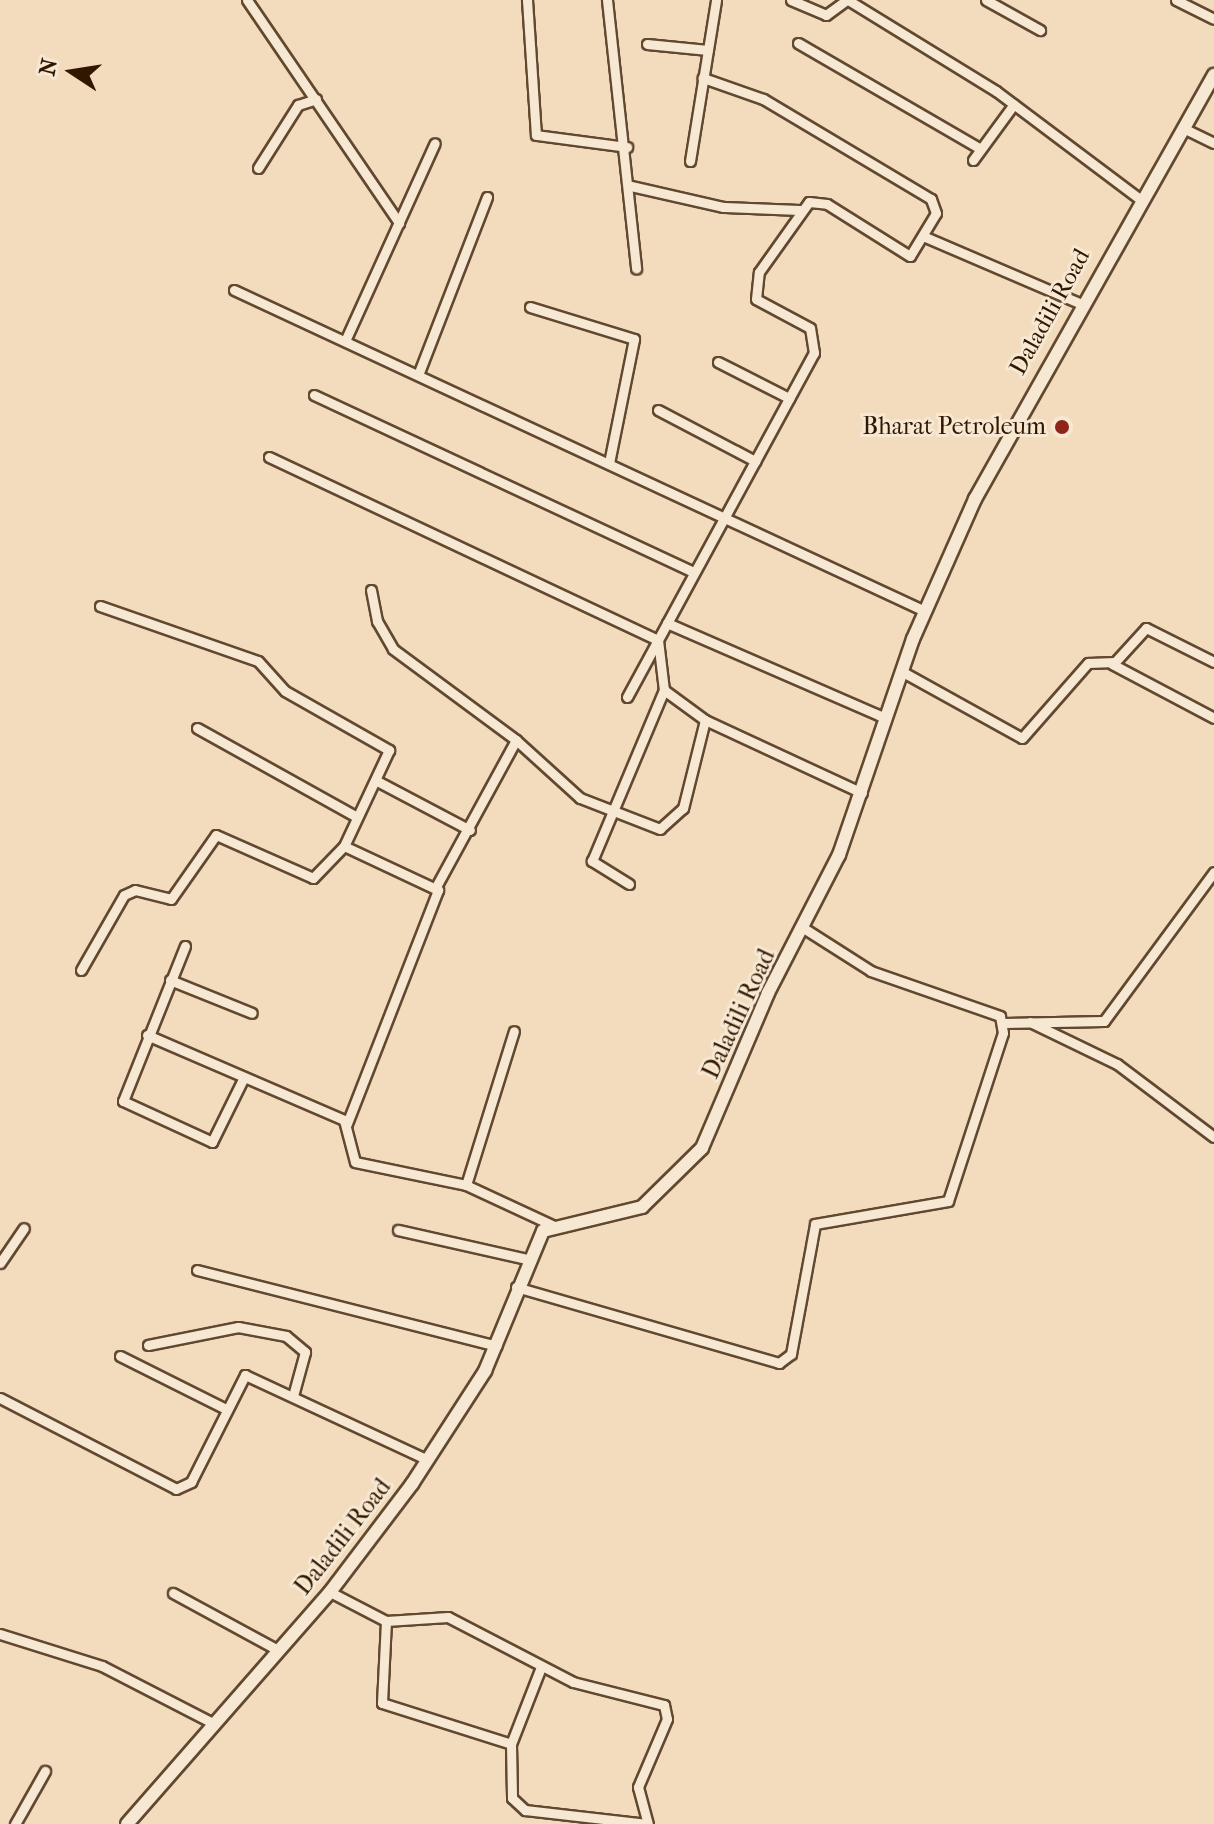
<!DOCTYPE html>
<style>
body{margin:0}
#map{position:relative;width:1214px;height:1824px;overflow:hidden;background:#f2dcbd;font-family:"IM FELL French Canon",serif}
div>[style]{position:absolute}
.roads{filter:drop-shadow(2px 0 #61482f) drop-shadow(-2px 0 #61482f) drop-shadow(0 2px #61482f) drop-shadow(0 -2px #61482f)}
.street>*{height:9px;margin:-4.5px;padding:0 4.5px;transform-origin:4.5px;border-radius:4.5px;background:#f7e8d4}
.secondary>*{height:12px;margin:-6px;padding:0 6px;transform-origin:6px;border-radius:6px;background:#f7e8d4}
.dots>*{width:22px;height:22px;translate:-50% -50%;box-sizing:border-box;border:4px solid #f7e8d4;border-radius:50%}
span{translate:-50% -50%;white-space:nowrap;text-align:center;line-height:1.15;-webkit-text-stroke:6px #f7e8d4;paint-order:stroke}
.street-label{font-size:24px;color:#311700}
.poi-label{font-size:24px;color:#311700}
.right{translate:-100% -50%;text-align:right}
.north{position:absolute;left:32px;top:32px;width:80px;height:80px;-webkit-text-stroke:6px #f7e8d4;paint-order:stroke;rotate:282deg;font-size:22px;font-weight:700;line-height:32px;text-align:center;color:#311700}
.north::after{content:'';display:block;margin:auto;width:28px;height:36px;background:#311700;clip-path:polygon(50% 0,100% 100%,50% 72%,0 100%)}
</style>
<div id="map">
<div class="roads">
<div class="street">
<div style="left:247px;top:0;width:270px;rotate:55.7deg"></div>
<div style="left:527px;top:0;width:135px;rotate:86.2deg"></div>
<div style="left:536px;top:135px;width:92px;rotate:7.5deg"></div>
<div style="left:607px;top:0;width:270px;rotate:83.8deg"></div>
<div style="left:791px;top:0;width:38px;rotate:23deg"></div>
<div style="left:826px;top:15px;width:26px;rotate:-36deg"></div>
<div style="left:848px;top:0;width:174px;rotate:31.6deg"></div>
<div style="left:996px;top:91px;width:180px;rotate:36.9deg"></div>
<div style="left:986px;top:0;width:62px;rotate:29.1deg"></div>
<div style="left:1176px;top:0;width:42px;rotate:26.6deg"></div>
<div style="left:798px;top:43px;width:211px;rotate:30.1deg"></div>
<div style="left:647px;top:44px;width:61px;rotate:5.6deg"></div>
<div style="left:1183px;top:128px;width:34px;rotate:26deg"></div>
<div style="left:973px;top:160px;width:69px;rotate:-53.8deg"></div>
<div style="left:690px;top:161px;width:163px;rotate:-80.8deg"></div>
<div style="left:258px;top:168px;width:75px;rotate:-57.6deg"></div>
<div style="left:298px;top:105px;width:19px;rotate:-18deg"></div>
<div style="left:631px;top:186px;width:94px;rotate:12.9deg"></div>
<div style="left:723px;top:207px;width:78px;rotate:2.2deg"></div>
<div style="left:925px;top:237px;width:168px;rotate:23.2deg"></div>
<div style="left:234px;top:290px;width:762px;rotate:24.92deg"></div>
<div style="left:530px;top:307px;width:109px;rotate:17.1deg"></div>
<div style="left:634px;top:339px;width:126px;rotate:101.4deg"></div>
<div style="left:345px;top:341px;width:217px;rotate:-65.6deg"></div>
<div style="left:718px;top:362px;width:80px;rotate:26.9deg"></div>
<div style="left:418px;top:375px;width:191px;rotate:-68.8deg"></div>
<div style="left:314px;top:395px;width:419px;rotate:25deg"></div>
<div style="left:658px;top:410px;width:110px;rotate:27.7deg"></div>
<div style="left:269px;top:457px;width:430px;rotate:25.2deg"></div>
<div style="left:658px;top:640px;width:50px;rotate:83.2deg"></div>
<div style="left:664px;top:690px;width:51px;rotate:36.2deg"></div>
<div style="left:705px;top:720px;width:91px;rotate:104deg"></div>
<div style="left:683px;top:808px;width:31px;rotate:138deg"></div>
<div style="left:660px;top:829px;width:86px;rotate:-158.8deg"></div>
<div style="left:580px;top:798px;width:86px;rotate:-137.8deg"></div>
<div style="left:516px;top:740px;width:165px;rotate:118.6deg"></div>
<div style="left:371px;top:590px;width:32px;rotate:79deg"></div>
<div style="left:377px;top:621px;width:32px;rotate:60deg"></div>
<div style="left:393px;top:649px;width:153px;rotate:36.5deg"></div>
<div style="left:100px;top:606px;width:167px;rotate:19.2deg"></div>
<div style="left:258px;top:661px;width:40px;rotate:48deg"></div>
<div style="left:285px;top:691px;width:120px;rotate:29.6deg"></div>
<div style="left:389px;top:750px;width:106px;rotate:115.1deg"></div>
<div style="left:344px;top:846px;width:104px;rotate:25.1deg"></div>
<div style="left:438px;top:890px;width:251px;rotate:111.3deg"></div>
<div style="left:667px;top:623px;width:239px;rotate:23.5deg"></div>
<div style="left:1112px;top:664px;width:115px;rotate:27.9deg"></div>
<div style="left:901px;top:671px;width:138px;rotate:29deg"></div>
<div style="left:1022px;top:738px;width:100px;rotate:-48.7deg"></div>
<div style="left:1088px;top:663px;width:27px;rotate:-2deg"></div>
<div style="left:1115px;top:662px;width:46px;rotate:-47.6deg"></div>
<div style="left:1146px;top:628px;width:76px;rotate:26.6deg"></div>
<div style="left:627px;top:697px;width:392px;rotate:-61.5deg"></div>
<div style="left:814px;top:353px;width:25px;rotate:-99deg"></div>
<div style="left:810px;top:328px;width:61px;rotate:-151.8deg"></div>
<div style="left:756px;top:299px;width:27px;rotate:-84deg"></div>
<div style="left:759px;top:272px;width:86px;rotate:-54.5deg"></div>
<div style="left:809px;top:202px;width:18px;rotate:6deg"></div>
<div style="left:827px;top:204px;width:98px;rotate:32.1deg"></div>
<div style="left:910px;top:256px;width:50px;rotate:-58.8deg"></div>
<div style="left:936px;top:213px;width:15px;rotate:-110deg"></div>
<div style="left:931px;top:199px;width:196px;rotate:-149.2deg"></div>
<div style="left:763px;top:99px;width:64px;rotate:-160.7deg"></div>
<div style="left:705px;top:720px;width:173px;rotate:24.9deg"></div>
<div style="left:197px;top:728px;width:183px;rotate:29.1deg"></div>
<div style="left:377px;top:781px;width:105px;rotate:27.8deg"></div>
<div style="left:629px;top:884px;width:44px;rotate:-148.1deg"></div>
<div style="left:592px;top:861px;width:186px;rotate:-67.2deg"></div>
<div style="left:185px;top:946px;width:167px;rotate:111.8deg"></div>
<div style="left:123px;top:1101px;width:98px;rotate:24.7deg"></div>
<div style="left:212px;top:1142px;width:72px;rotate:-63.8deg"></div>
<div style="left:81px;top:970px;width:86px;rotate:-60.2deg"></div>
<div style="left:124px;top:895px;width:12px;rotate:-24deg"></div>
<div style="left:135px;top:890px;width:37px;rotate:14deg"></div>
<div style="left:171px;top:899px;width:78px;rotate:-54.9deg"></div>
<div style="left:216px;top:835px;width:106px;rotate:23.9deg"></div>
<div style="left:313px;top:878px;width:45px;rotate:-45.9deg"></div>
<div style="left:170px;top:980px;width:88px;rotate:21.9deg"></div>
<div style="left:1030px;top:1022px;width:97px;rotate:25.8deg"></div>
<div style="left:1117px;top:1064px;width:121px;rotate:37deg"></div>
<div style="left:1004px;top:1023px;width:100px;rotate:-1.1deg"></div>
<div style="left:1104px;top:1021px;width:185px;rotate:-53.6deg"></div>
<div style="left:147px;top:1035px;width:215px;rotate:23.3deg"></div>
<div style="left:344px;top:1120px;width:43px;rotate:75.3deg"></div>
<div style="left:355px;top:1162px;width:113px;rotate:11.7deg"></div>
<div style="left:466px;top:1185px;width:95px;rotate:24.9deg"></div>
<div style="left:466px;top:1185px;width:161px;rotate:-72.7deg"></div>
<div style="left:398px;top:1230px;width:132px;rotate:12.7deg"></div>
<div style="left:0;top:1263px;width:42px;rotate:-55.6deg"></div>
<div style="left:197px;top:1270px;width:309px;rotate:14.2deg"></div>
<div style="left:516px;top:1287px;width:274px;rotate:16.1deg"></div>
<div style="left:779px;top:1363px;width:15px;rotate:-37deg"></div>
<div style="left:791px;top:1354px;width:132px;rotate:-79.5deg"></div>
<div style="left:815px;top:1224px;width:135px;rotate:-9.8deg"></div>
<div style="left:948px;top:1201px;width:177px;rotate:-71.9deg"></div>
<div style="left:1003px;top:1033px;width:17px;rotate:-100deg"></div>
<div style="left:1000px;top:1016px;width:137px;rotate:-160.8deg"></div>
<div style="left:871px;top:971px;width:78px;rotate:-147.5deg"></div>
<div style="left:148px;top:1345px;width:92px;rotate:-11.3deg"></div>
<div style="left:238px;top:1327px;width:49px;rotate:10.6deg"></div>
<div style="left:286px;top:1336px;width:25px;rotate:40deg"></div>
<div style="left:305px;top:1352px;width:46px;rotate:105.3deg"></div>
<div style="left:120px;top:1356px;width:119px;rotate:26.6deg"></div>
<div style="left:0;top:1398px;width:198px;rotate:27.3deg"></div>
<div style="left:176px;top:1489px;width:17px;rotate:-25deg"></div>
<div style="left:191px;top:1482px;width:120px;rotate:-63.2deg"></div>
<div style="left:245px;top:1375px;width:200px;rotate:24.9deg"></div>
<div style="left:330px;top:1592px;width:63px;rotate:27.4deg"></div>
<div style="left:386px;top:1621px;width:82px;rotate:92.8deg"></div>
<div style="left:382px;top:1703px;width:135px;rotate:17.6deg"></div>
<div style="left:173px;top:1593px;width:119px;rotate:28.5deg"></div>
<div style="left:386px;top:1621px;width:62px;rotate:-3.7deg"></div>
<div style="left:448px;top:1617px;width:141px;rotate:27.5deg"></div>
<div style="left:573px;top:1682px;width:94px;rotate:14.2deg"></div>
<div style="left:664px;top:1705px;width:14px;rotate:78deg"></div>
<div style="left:667px;top:1719px;width:74px;rotate:113.1deg"></div>
<div style="left:638px;top:1787px;width:38px;rotate:75deg"></div>
<div style="left:0;top:1634px;width:107px;rotate:17.4deg"></div>
<div style="left:102px;top:1666px;width:125px;rotate:27.2deg"></div>
<div style="left:541px;top:1667px;width:83px;rotate:111.3deg"></div>
<div style="left:511px;top:1744px;width:54px;rotate:88.9deg"></div>
<div style="left:512px;top:1798px;width:18px;rotate:43deg"></div>
<div style="left:525px;top:1810px;width:123px;rotate:6.5deg"></div>
<div style="left:15px;top:1824px;width:61px;rotate:-60.5deg"></div>
</div>
<div class="secondary">
<div style="left:127px;top:1824px;width:308px;rotate:-48.8deg"></div>
<div style="left:330px;top:1592px;width:136px;rotate:-52.8deg"></div>
<div style="left:412px;top:1484px;width:135px;rotate:-57.1deg"></div>
<div style="left:485px;top:1371px;width:152px;rotate:-67.5deg"></div>
<div style="left:543px;top:1231px;width:102px;rotate:-13.6deg"></div>
<div style="left:642px;top:1207px;width:84px;rotate:-44.5deg"></div>
<div style="left:702px;top:1148px;width:168px;rotate:-66.9deg"></div>
<div style="left:768px;top:993px;width:155px;rotate:-62.8deg"></div>
<div style="left:839px;top:855px;width:228px;rotate:-71.1deg"></div>
<div style="left:913px;top:639px;width:153px;rotate:-66.1deg"></div>
<div style="left:975px;top:499px;width:487px;rotate:-60.6deg"></div>
</div>
</div>
<div class="dots">
<div style="left:1062px;top:427px;background:#8f2418"></div>
</div>
<div class="street-label">
<span style="left:1050px;top:312px;rotate:-61deg">Daladili Road</span>
<span style="left:739px;top:1014px;rotate:-65deg">Daladili Road</span>
<span style="left:343px;top:1537px;rotate:-52deg">Daladili Road</span>
</div>
<div class="poi-label">
<span class="right" style="left:1046px;top:427px">Bharat Petroleum</span>
</div>
<div class="north">N</div>
</div>
